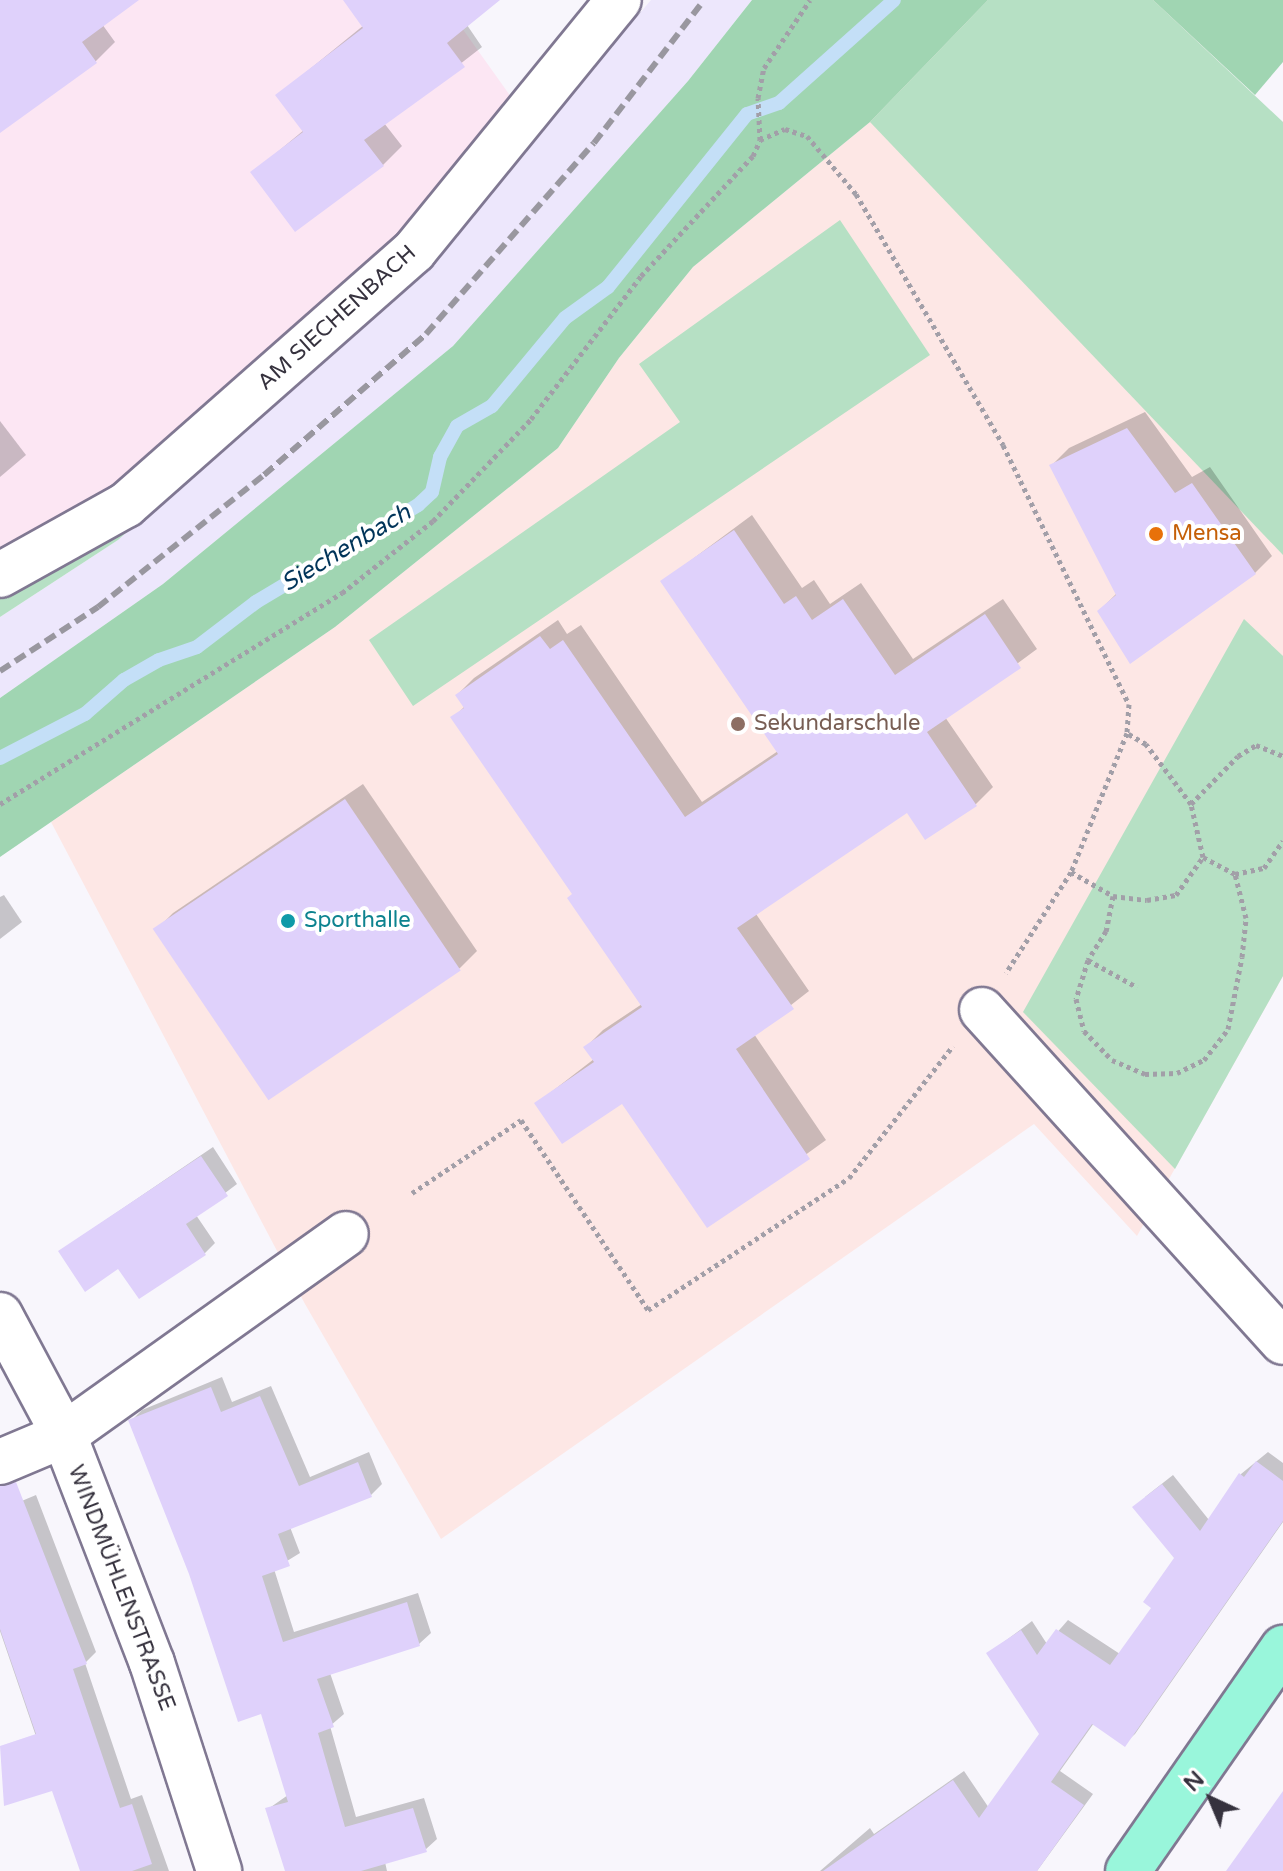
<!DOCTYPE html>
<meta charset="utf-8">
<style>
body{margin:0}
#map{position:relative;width:1283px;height:1871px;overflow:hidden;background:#f8f6fc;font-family:"Varela Round",sans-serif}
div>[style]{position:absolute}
.commercial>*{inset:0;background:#fce6f3}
.built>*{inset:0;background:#ede7fc}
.education>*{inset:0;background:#fde7e5}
.green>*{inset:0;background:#b6e0c4}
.forest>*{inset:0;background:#a0d5b2}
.shadow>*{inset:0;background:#0003}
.stream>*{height:14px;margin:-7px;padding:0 7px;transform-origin:7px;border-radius:7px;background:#c4dff7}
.building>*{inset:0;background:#dfd1fb;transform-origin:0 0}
.path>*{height:5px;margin-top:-2.5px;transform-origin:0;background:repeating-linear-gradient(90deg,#a29fa8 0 4px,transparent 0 8px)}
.roads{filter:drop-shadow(2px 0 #807892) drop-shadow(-2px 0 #807892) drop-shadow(0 2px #807892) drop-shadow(0 -2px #807892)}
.minor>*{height:44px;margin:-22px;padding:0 22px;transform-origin:22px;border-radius:22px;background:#fff}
.major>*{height:44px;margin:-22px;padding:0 22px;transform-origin:22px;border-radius:22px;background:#99f6db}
.rail>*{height:6px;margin-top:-3px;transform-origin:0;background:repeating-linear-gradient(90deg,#99979f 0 12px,transparent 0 18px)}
.dots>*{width:22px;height:22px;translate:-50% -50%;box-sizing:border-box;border:4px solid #fff;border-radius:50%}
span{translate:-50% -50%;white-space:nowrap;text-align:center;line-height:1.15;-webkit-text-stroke:8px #fff;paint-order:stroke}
.street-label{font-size:22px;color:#36323e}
.food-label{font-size:22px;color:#c56008}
.left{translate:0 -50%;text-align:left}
.education-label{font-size:22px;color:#785e54}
.culture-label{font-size:22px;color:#0d838f}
.water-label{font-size:24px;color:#003459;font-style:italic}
.north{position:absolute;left:1171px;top:1759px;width:80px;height:80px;-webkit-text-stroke:6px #fff;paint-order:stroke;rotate:316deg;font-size:22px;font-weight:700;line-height:32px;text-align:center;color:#36323e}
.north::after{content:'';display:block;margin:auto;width:28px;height:36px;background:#36323e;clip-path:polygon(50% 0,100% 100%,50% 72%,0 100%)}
</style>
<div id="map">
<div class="commercial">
<div style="clip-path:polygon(0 0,442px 0,516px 104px,403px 242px,112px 492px,0 557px)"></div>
</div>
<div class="built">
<div style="clip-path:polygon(651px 0,752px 0,688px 81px,453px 346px,163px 584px,0 698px,0 617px,118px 540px,426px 266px)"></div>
</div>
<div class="education">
<div style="clip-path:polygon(988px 0,1153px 0,1283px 123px,1283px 976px,1137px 1236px,1034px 1124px,441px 1539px,305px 1304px,51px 822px,335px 627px,558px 448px,619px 358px,693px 267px,870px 122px)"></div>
</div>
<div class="green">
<div style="clip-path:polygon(988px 0,1153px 0,1283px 122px,1283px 555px,870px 122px)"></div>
<div style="clip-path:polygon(840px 220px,930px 355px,413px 706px,369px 640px,680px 422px,639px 364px)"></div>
<div style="clip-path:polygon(288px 388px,118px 540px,0 617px,0 595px)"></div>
<div style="clip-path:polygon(1244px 619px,1283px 656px,1283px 976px,1175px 1169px,1023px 1012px)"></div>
</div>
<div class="forest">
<div style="clip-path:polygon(752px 0,988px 0,870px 122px,693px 267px,619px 358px,558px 448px,335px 627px,0 857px,0 698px,163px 584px,453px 346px,688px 81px)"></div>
<div style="clip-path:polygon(1153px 0,1283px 0,1283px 62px,1255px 95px)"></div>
</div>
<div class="shadow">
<div style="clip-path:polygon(0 0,136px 0,102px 24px,115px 42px,96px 61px,0 130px)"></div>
<div style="clip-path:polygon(346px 0,499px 0,467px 25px,482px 47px,384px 123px,402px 146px,383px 165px,253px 172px,304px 130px,278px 95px,364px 25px)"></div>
<div style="clip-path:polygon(1145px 412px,1192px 477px,1210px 467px,1272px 556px,1255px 573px,1099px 611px,1117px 593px,1052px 465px,1069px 448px)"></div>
<div style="clip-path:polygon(0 421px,26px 455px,0 477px)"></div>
<div style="clip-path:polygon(752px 515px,802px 588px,814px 580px,830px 604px,861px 583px,913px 659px,1003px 599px,1037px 649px,945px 717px,993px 787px,976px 804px,926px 838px,908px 810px,756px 914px,809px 991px,754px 1034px,826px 1140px,707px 1226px,622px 1101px,537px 1103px,594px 1059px,586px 1047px,603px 1030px,642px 1004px,574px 894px,453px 718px,465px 706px,457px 695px,474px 678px,558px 620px,567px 634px,581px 625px,702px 802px,778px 751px,663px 581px)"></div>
<div style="clip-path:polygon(363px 784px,477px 951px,460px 968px,269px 1098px,156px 930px,173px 913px)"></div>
<div style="clip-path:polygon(4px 895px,22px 922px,0 939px,0 897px)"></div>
<div style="clip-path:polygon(213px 1147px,237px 1184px,196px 1215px,215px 1243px,205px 1253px,119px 1266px,60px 1251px)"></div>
<div style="clip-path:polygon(222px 1377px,232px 1402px,271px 1386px,310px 1477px,369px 1452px,382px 1484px,371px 1495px,290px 1527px,300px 1553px,274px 1569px,294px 1632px,418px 1593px,431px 1633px,419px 1644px,330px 1673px,344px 1714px,330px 1726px,356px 1817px,424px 1798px,437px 1839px,425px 1850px,385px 1862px,387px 1871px,287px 1871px,268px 1809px,288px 1795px,262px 1712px,191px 1573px,131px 1421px,142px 1410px)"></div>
<div style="clip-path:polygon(1268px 1452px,1283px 1463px,1283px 1522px,1135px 1734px,1124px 1744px,1094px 1723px,1060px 1771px,1093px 1794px,1037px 1871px,820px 1871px,870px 1828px,874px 1834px,964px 1771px,989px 1808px,1041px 1734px,989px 1653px,1032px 1621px,1047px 1644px,1068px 1620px,1120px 1654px,1153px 1608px,1176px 1558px,1145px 1497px,1173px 1475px,1209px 1520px,1241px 1474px)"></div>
<div style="clip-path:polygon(36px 1495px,96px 1652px,85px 1663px,131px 1799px,142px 1795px,169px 1871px,82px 1871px,0 1631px,0 1510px)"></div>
</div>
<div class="stream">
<div style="left:0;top:758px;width:96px;rotate:-27.4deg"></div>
<div style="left:85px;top:714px;width:52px;rotate:-41.1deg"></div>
<div style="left:124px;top:680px;width:40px;rotate:-29.7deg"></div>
<div style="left:159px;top:660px;width:40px;rotate:-18.9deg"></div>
<div style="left:197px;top:647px;width:74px;rotate:-37.3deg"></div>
<div style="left:256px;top:602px;width:189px;rotate:-30.9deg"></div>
<div style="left:418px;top:505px;width:19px;rotate:-43deg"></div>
<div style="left:432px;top:492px;width:36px;rotate:-77deg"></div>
<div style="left:440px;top:457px;width:35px;rotate:-61deg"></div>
<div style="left:457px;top:426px;width:40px;rotate:-29.7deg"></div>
<div style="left:492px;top:406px;width:114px;rotate:-50.3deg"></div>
<div style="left:565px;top:318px;width:53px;rotate:-35.8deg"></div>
<div style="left:608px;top:287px;width:222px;rotate:-51.2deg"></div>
<div style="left:747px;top:114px;width:34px;rotate:-19deg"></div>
<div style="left:779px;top:103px;width:154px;rotate:-41.8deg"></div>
</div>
<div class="building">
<div style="clip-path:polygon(0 0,139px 0,82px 42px,97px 63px,0 133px)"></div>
<div style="clip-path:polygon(343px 0,500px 0,447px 43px,465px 67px,364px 140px,384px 166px,295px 232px,250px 172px,303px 132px,275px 95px,363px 28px)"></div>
<div style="clip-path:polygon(1127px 428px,1175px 493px,1192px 483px,1256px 574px,1130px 664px,1097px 611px,1116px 595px,1049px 465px)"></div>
<div style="clip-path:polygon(734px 530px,784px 604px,796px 596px,812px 620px,843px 599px,895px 675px,985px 614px,1021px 668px,927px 732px,977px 806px,925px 840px,907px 813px,737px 928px,794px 1009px,736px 1049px,810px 1159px,707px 1228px,622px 1104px,562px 1144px,534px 1103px,594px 1062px,583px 1047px,642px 1007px,567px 898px,572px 894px,450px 717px,464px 708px,455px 695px,540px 636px,550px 649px,563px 640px,685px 817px,778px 754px,660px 581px)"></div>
<div style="left:345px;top:799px;width:207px;height:232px;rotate:56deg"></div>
<div style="clip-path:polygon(201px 1156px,228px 1196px,186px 1224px,206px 1255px,139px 1299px,118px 1269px,85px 1292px,58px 1251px)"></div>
<div style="clip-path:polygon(211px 1387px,221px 1412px,260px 1396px,299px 1486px,358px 1462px,372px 1497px,278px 1534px,290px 1566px,262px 1576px,283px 1642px,407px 1602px,420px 1646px,317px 1679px,334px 1727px,318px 1733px,345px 1827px,413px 1808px,427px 1852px,361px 1871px,285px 1871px,265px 1808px,288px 1802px,261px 1714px,238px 1722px,189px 1574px,128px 1420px)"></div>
<div style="clip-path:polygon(1256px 1461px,1283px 1481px,1283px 1521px,1125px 1747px,1092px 1724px,1051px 1782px,1084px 1805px,1037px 1871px,823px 1871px,953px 1780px,979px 1818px,1039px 1734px,986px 1653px,1021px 1630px,1037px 1655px,1056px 1629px,1110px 1665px,1151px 1608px,1143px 1602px,1174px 1558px,1132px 1507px,1162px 1484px,1200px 1531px,1239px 1473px,1244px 1477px)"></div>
<div style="clip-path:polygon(16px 1482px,87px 1664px,73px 1669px,120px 1808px,132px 1804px,152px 1864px,132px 1871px,80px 1871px,52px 1791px,4px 1806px,0 1746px,36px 1734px,0 1629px,0 1486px)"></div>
<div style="clip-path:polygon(1283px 1791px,1283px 1871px,1226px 1871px,1241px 1850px)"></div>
</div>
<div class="path">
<div style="left:760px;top:140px;width:27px;rotate:-24deg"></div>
<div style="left:785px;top:129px;width:23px;rotate:18deg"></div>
<div style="left:807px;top:136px;width:76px;rotate:49.8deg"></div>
<div style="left:856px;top:194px;width:291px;rotate:59.6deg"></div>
<div style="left:1003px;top:445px;width:288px;rotate:64.1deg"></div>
<div style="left:1129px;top:704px;width:29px;rotate:94deg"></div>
<div style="left:1127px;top:733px;width:150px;rotate:111.9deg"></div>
<div style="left:1071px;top:872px;width:120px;rotate:122.8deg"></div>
<div style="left:0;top:804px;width:402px;rotate:-31.7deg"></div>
<div style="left:342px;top:593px;width:116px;rotate:-38.4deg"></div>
<div style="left:433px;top:521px;width:141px;rotate:-46.1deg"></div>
<div style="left:531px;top:419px;width:180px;rotate:-52.4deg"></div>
<div style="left:641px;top:276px;width:164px;rotate:-47deg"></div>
<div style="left:753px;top:156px;width:17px;rotate:-66deg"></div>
<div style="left:760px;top:140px;width:42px;rotate:-92.7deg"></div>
<div style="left:758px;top:98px;width:31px;rotate:-79deg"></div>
<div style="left:764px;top:68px;width:82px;rotate:-55.9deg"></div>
<div style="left:1191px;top:804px;width:67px;rotate:-45.6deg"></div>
<div style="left:1238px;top:756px;width:21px;rotate:-31deg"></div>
<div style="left:1256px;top:745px;width:29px;rotate:22deg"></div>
<div style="left:1071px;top:872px;width:48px;rotate:29.7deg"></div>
<div style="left:1113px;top:896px;width:34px;rotate:7deg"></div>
<div style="left:1147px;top:900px;width:29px;rotate:-10deg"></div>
<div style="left:1176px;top:895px;width:47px;rotate:-54.6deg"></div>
<div style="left:1203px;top:857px;width:54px;rotate:-102.8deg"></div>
<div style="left:1191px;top:804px;width:75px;rotate:-126.9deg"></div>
<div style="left:1146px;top:744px;width:22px;rotate:-150deg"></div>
<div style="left:1235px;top:874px;width:30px;rotate:-12deg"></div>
<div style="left:1264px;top:868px;width:33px;rotate:-55deg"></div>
<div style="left:1113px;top:896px;width:36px;rotate:101deg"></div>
<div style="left:1106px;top:931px;width:34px;rotate:122deg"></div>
<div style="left:1088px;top:960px;width:41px;rotate:107.1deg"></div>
<div style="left:1076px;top:999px;width:33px;rotate:76deg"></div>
<div style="left:1084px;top:1031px;width:40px;rotate:46deg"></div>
<div style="left:1112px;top:1060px;width:36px;rotate:23deg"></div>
<div style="left:1145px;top:1074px;width:32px;rotate:-2deg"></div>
<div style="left:1177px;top:1073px;width:30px;rotate:-26deg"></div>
<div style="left:1204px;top:1060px;width:39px;rotate:-52deg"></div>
<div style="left:1228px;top:1029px;width:73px;rotate:-79deg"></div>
<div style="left:1242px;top:957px;width:39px;rotate:-84deg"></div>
<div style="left:1246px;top:918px;width:45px;rotate:-104deg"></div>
<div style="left:1235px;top:874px;width:36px;rotate:-152deg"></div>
<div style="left:1088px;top:960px;width:56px;rotate:28.9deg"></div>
<div style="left:412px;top:1193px;width:131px;rotate:-33.8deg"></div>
<div style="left:521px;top:1120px;width:229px;rotate:56.2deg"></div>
<div style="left:648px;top:1310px;width:240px;rotate:-33.3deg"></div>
<div style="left:849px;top:1178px;width:168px;rotate:-51.8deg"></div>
</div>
<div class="roads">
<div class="minor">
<div style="left:0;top:575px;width:144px;rotate:-29.1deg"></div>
<div style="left:126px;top:505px;width:384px;rotate:-41.4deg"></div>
<div style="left:414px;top:251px;width:324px;rotate:-50.8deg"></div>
<div style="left:982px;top:1010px;width:448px;rotate:47.8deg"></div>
<div style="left:0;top:1315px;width:136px;rotate:61.9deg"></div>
<div style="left:64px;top:1435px;width:244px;rotate:68.9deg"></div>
<div style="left:152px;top:1663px;width:219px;rotate:72.1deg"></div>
<div style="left:0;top:1462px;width:69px;rotate:-22.9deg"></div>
<div style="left:64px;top:1435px;width:346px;rotate:-35.5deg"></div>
</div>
<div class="major">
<div style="left:1128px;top:1871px;width:272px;rotate:-55.2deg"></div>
</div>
</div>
<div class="rail">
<div style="left:0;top:671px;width:117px;rotate:-33.1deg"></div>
<div style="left:98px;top:607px;width:212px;rotate:-38.5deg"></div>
<div style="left:264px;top:475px;width:215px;rotate:-41deg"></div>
<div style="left:426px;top:334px;width:254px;rotate:-48.7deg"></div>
<div style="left:594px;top:143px;width:180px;rotate:-52.4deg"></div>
</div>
<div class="dots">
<div style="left:1156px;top:534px;background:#e8710a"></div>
<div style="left:738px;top:724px;background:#8d6e63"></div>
<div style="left:288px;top:921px;background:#0f9aa8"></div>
</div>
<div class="street-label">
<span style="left:337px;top:318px;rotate:-42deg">AM SIECHENBACH</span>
<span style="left:121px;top:1588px;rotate:69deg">WINDMÜHLENSTRASSE</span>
</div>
<div class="food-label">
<span class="left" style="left:1172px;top:534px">Mensa</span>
</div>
<div class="education-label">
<span class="left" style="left:754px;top:724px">Sekundarschule</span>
</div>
<div class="culture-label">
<span class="left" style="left:304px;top:921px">Sporthalle</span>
</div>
<div class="water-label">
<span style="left:346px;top:548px;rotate:-31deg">Siechenbach</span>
</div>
<div class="north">N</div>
</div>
